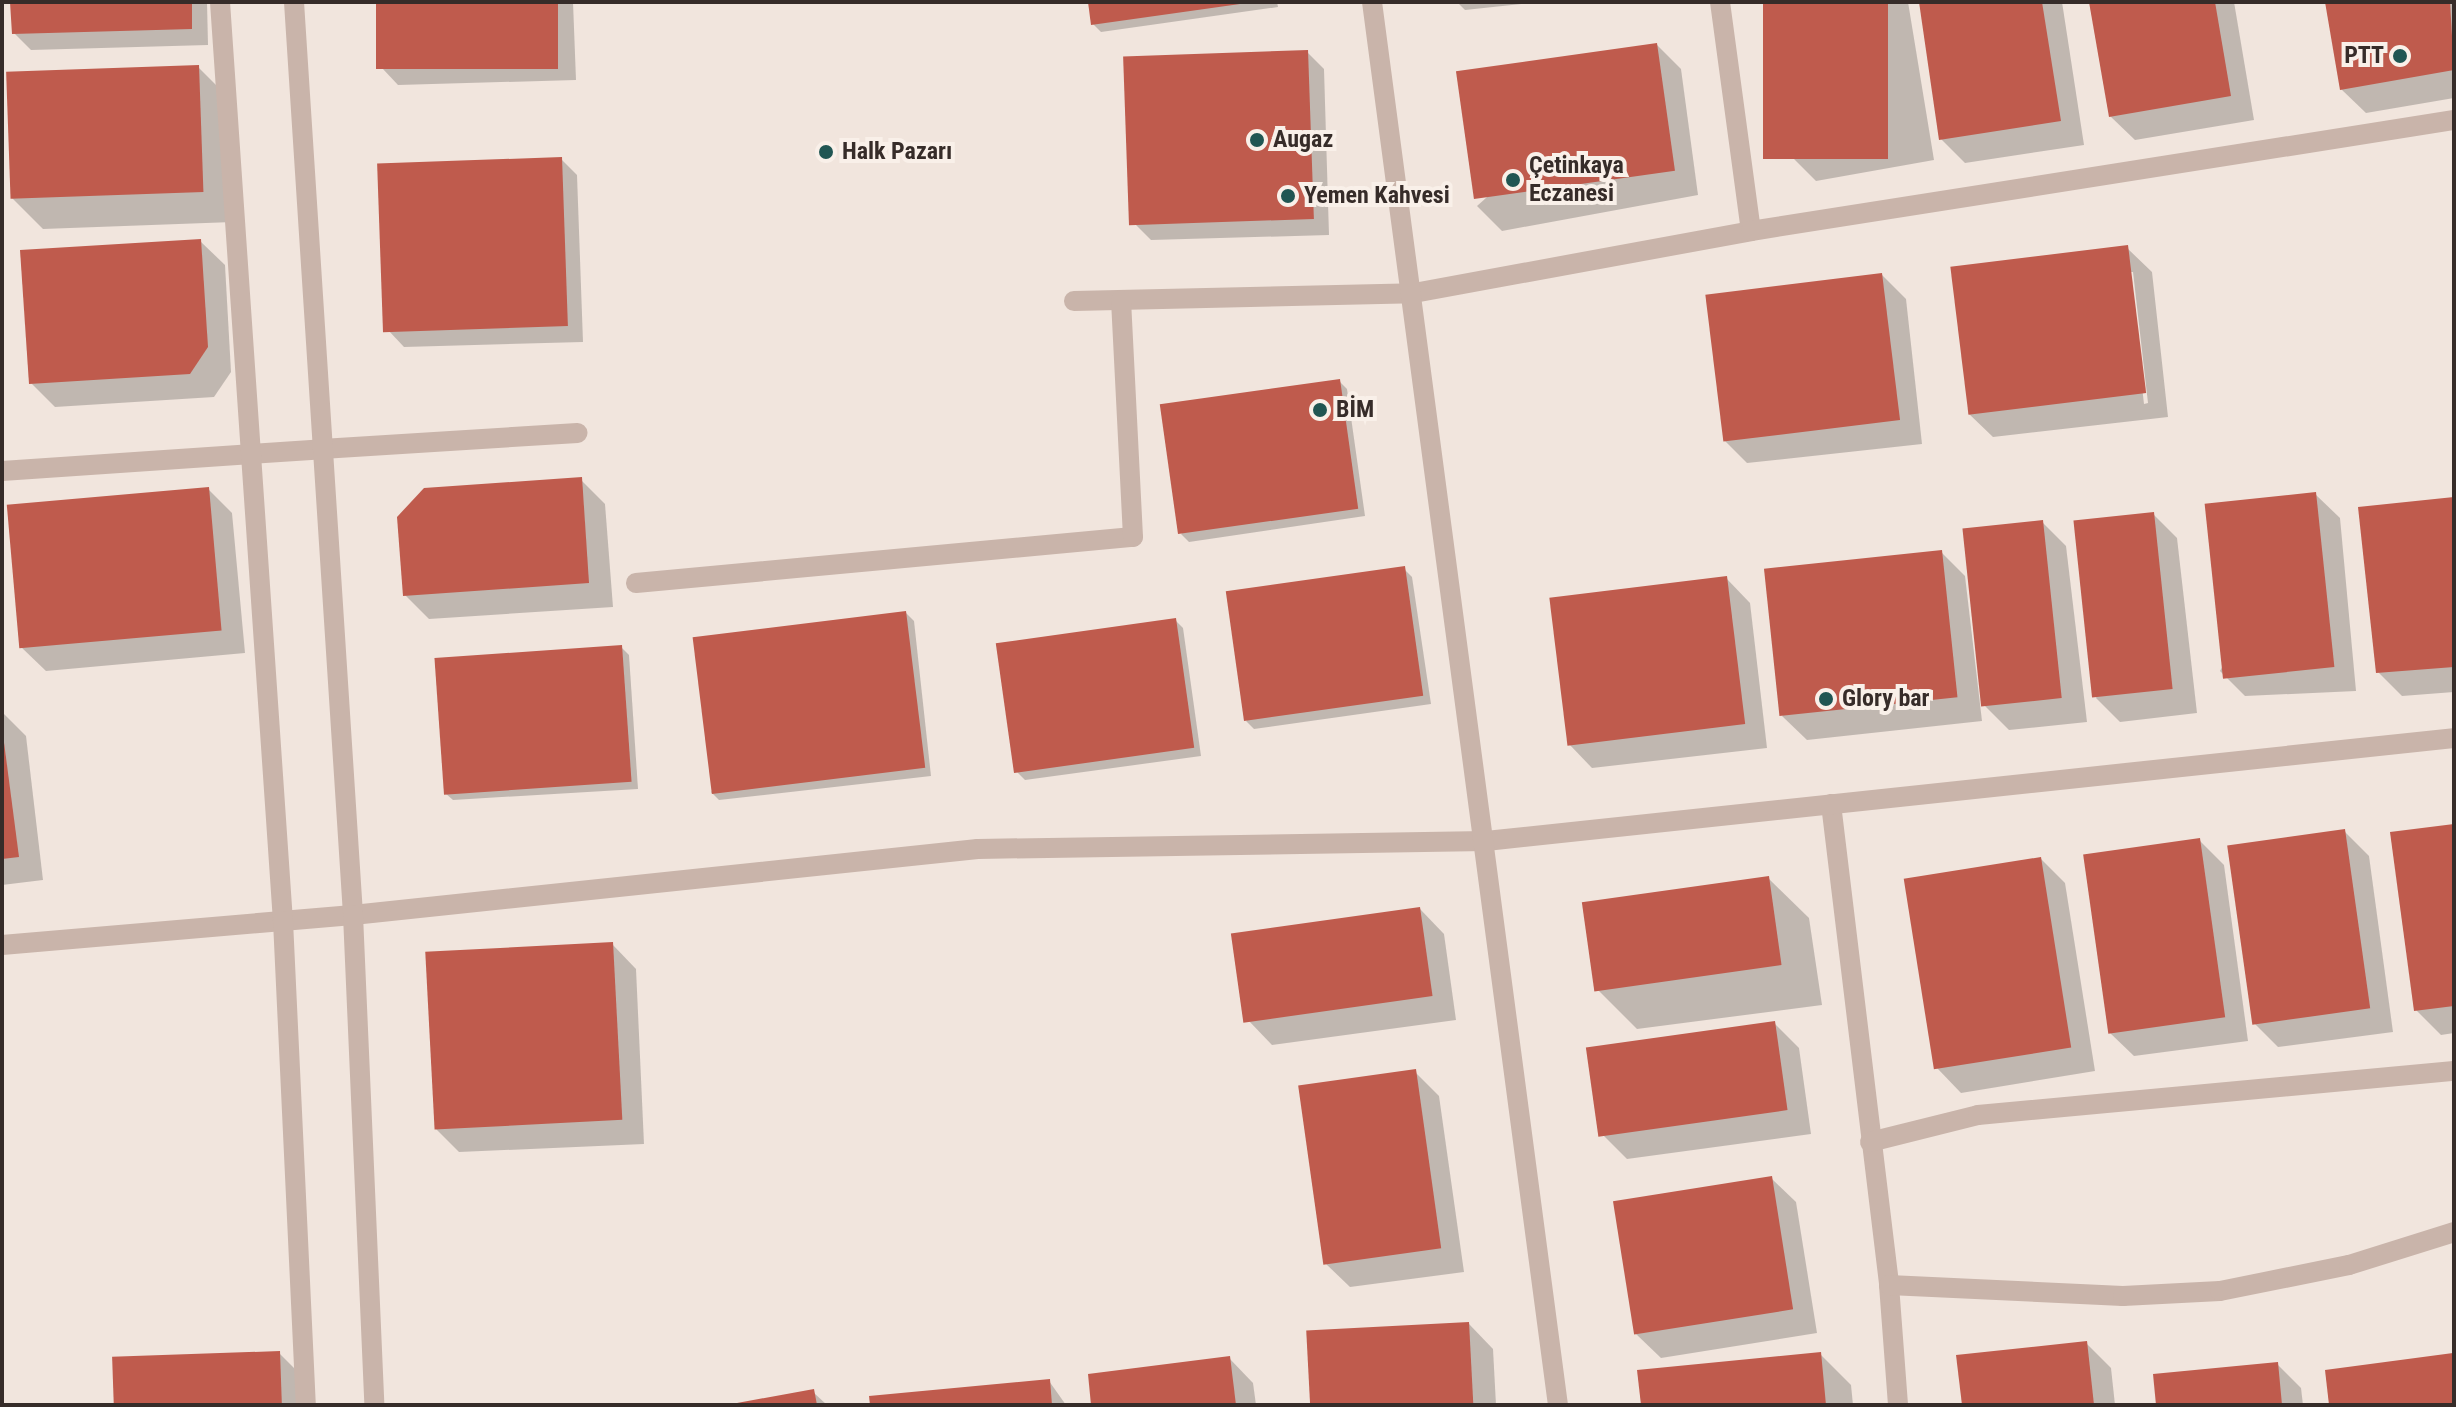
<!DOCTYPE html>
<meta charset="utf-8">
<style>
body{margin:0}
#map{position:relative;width:2456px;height:1407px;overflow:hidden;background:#f1e5dd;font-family:"Roboto Condensed",sans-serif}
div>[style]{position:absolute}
.shadow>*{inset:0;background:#0003}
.building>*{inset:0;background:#bf5b4d;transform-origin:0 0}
.service>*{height:20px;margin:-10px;padding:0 10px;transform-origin:10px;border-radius:10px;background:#c9b4aa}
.minor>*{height:20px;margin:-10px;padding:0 10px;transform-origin:10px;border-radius:10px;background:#c9b4aa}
.tertiary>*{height:20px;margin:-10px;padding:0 10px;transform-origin:10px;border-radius:10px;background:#c9b4aa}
.dots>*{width:22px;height:22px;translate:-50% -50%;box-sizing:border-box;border:4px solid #f9f0e9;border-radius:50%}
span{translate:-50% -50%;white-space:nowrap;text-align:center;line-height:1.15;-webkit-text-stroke:8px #f9f0e9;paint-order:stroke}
.poi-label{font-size:24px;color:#362c29;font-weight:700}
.right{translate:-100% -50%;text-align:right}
.left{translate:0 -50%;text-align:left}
.frame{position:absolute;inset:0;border:4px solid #362c29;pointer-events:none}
</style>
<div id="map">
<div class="shadow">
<div style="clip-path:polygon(12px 2px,207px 2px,208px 45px,31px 50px,14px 33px)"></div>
<div style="clip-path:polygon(378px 2px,573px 2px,576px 80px,398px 85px,382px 68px)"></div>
<div style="clip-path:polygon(1090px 2px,1277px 2px,1278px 7px,1101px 32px,1093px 24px)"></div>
<div style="clip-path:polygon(1457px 2px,1540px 2px,1465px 10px)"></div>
<div style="clip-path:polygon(1765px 2px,1908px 2px,1934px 160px,1816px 181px,1791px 156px)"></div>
<div style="clip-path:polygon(1921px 2px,2062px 2px,2084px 145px,1965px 163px,1941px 139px)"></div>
<div style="clip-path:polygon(2091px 2px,2234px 2px,2254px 120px,2135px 140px,2110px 116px)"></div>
<div style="clip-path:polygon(2327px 2px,2454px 2px,2454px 98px,2366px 113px,2341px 89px)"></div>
<div style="clip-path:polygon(1657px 45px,1681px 69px,1698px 195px,1502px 231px,1477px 206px)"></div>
<div style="clip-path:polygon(1307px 52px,1324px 69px,1329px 235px,1151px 240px,1134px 223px)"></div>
<div style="clip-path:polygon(198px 67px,229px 98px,233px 222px,43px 229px,12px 198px)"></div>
<div style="clip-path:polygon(561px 159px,577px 175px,583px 342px,404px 347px,388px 330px)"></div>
<div style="clip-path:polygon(200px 241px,225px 265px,231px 372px,214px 397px,55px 407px,31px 383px)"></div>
<div style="clip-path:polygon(evenodd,2127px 248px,2152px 272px,2168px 417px,1993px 437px,1968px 413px,2127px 248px,2129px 272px,2133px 272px,2148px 403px,2144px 404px,2129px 272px)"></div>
<div style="clip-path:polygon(1882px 275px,1906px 299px,1922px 444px,1747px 463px,1723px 439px)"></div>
<div style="clip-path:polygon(1339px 381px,1347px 389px,1365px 516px,1189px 542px,1181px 534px)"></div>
<div style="clip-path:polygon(581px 480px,605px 504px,613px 607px,429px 619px,405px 595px)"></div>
<div style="clip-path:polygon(208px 489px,232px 513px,245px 653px,46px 671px,21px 647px)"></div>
<div style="clip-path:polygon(2315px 494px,2340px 518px,2356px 691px,2245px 696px,2220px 671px)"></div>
<div style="clip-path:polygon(2454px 499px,2454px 692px,2402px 696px,2378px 672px)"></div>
<div style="clip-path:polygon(2153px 514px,2177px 538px,2197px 713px,2120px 722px,2096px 698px)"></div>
<div style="clip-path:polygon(2042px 522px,2066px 546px,2087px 722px,2009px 730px,1985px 706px)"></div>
<div style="clip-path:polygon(1941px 552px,1965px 576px,1982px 721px,1807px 740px,1782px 716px)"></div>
<div style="clip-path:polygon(1404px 569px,1412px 577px,1431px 704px,1254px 729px,1246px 721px)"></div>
<div style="clip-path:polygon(1726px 578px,1750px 603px,1767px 748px,1592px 768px,1568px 743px)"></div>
<div style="clip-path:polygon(906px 613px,914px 621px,931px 776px,719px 800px,711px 792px)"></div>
<div style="clip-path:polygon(1175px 620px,1183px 628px,1201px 756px,1025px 780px,1017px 772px)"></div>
<div style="clip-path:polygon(621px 647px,629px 655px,638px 789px,453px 800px,445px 793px)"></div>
<div style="clip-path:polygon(2px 712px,26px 736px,43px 880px,2px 885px)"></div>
<div style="clip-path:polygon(2454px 826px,2454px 1033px,2441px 1035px,2416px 1010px)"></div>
<div style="clip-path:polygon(2344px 831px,2369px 856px,2393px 1032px,2278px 1047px,2254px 1023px)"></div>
<div style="clip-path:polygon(2199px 840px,2224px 865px,2248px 1041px,2134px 1056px,2109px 1032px)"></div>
<div style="clip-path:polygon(2041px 859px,2065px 883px,2095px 1071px,1961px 1093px,1937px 1068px)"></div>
<div style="clip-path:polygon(1768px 878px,1809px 918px,1822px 1005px,1637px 1029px,1597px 989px)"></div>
<div style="clip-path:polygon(1420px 909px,1444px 934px,1456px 1020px,1272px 1045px,1248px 1020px)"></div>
<div style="clip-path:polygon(612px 944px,636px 969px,644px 1144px,459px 1152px,435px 1128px)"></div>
<div style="clip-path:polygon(1774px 1023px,1799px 1048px,1811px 1134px,1627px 1159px,1603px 1135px)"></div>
<div style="clip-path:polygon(1415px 1072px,1439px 1096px,1464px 1272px,1350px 1287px,1325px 1263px)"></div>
<div style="clip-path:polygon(1771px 1178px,1796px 1202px,1817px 1333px,1661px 1358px,1636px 1334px)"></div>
<div style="clip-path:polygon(1469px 1324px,1493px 1349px,1496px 1405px,1311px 1405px)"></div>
<div style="clip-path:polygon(2086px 1343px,2111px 1368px,2115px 1405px,1964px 1405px)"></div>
<div style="clip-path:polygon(279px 1353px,304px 1378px,304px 1405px,115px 1405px)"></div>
<div style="clip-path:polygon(1820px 1354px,1851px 1385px,1853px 1405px,1643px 1405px)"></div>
<div style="clip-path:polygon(1229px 1358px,1253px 1383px,1256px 1405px,1093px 1405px)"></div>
<div style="clip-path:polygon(2277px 1364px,2301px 1388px,2303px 1405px,2158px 1405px)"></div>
<div style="clip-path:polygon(1049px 1381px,1066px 1405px,872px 1405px)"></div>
<div style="clip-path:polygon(813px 1392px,827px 1405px,740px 1405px)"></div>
</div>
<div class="building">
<div style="clip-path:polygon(10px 2px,192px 2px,192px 29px,12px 34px)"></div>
<div style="left:376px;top:2px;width:182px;height:67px"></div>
<div style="clip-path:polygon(1088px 2px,1240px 2px,1240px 4px,1091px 25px)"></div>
<div style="left:1763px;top:2px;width:125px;height:157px"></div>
<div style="clip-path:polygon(1919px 2px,2042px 2px,2061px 121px,1939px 140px)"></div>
<div style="clip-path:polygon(2089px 2px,2215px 2px,2231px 96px,2109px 117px)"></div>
<div style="clip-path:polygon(2325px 2px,2450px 2px,2454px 70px,2340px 90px)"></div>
<div style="left:1657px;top:43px;width:129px;height:203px;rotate:82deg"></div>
<div style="left:1308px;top:50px;width:169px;height:185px;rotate:88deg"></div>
<div style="left:199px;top:65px;width:127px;height:193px;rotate:88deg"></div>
<div style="left:562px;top:157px;width:169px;height:185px;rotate:88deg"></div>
<div style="clip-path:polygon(201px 239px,208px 347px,190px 374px,29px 384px,20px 250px)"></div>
<div style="left:2128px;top:245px;width:149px;height:179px;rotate:83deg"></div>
<div style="left:1882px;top:273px;width:148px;height:178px;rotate:83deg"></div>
<div style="left:1340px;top:379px;width:131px;height:182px;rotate:82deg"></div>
<div style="clip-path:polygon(582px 477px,589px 583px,403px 596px,397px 517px,424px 488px)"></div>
<div style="left:209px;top:487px;width:144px;height:203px;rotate:85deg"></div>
<div style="left:2316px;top:492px;width:176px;height:112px;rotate:84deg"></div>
<div style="clip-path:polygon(2454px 497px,2454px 667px,2376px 673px,2358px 507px)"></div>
<div style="left:2154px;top:512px;width:178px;height:81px;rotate:84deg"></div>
<div style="left:2043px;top:520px;width:179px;height:81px;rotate:84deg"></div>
<div style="left:1942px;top:550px;width:148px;height:179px;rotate:84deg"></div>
<div style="left:1405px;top:566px;width:131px;height:181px;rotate:82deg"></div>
<div style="left:1727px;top:576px;width:149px;height:179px;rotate:83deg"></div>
<div style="left:906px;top:611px;width:158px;height:215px;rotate:83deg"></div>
<div style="left:1176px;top:618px;width:131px;height:182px;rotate:82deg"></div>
<div style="left:622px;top:645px;width:137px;height:188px;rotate:86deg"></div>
<div style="clip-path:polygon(2px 727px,19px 857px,2px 859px)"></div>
<div style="clip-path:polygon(2454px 824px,2454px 1006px,2414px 1011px,2390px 832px)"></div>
<div style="left:2345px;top:829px;width:181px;height:119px;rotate:82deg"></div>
<div style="left:2200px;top:838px;width:181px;height:118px;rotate:82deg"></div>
<div style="left:2041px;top:857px;width:193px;height:139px;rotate:81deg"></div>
<div style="left:1769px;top:876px;width:90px;height:189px;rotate:82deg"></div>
<div style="left:1420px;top:907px;width:90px;height:191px;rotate:82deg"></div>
<div style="left:613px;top:942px;width:178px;height:188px;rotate:87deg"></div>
<div style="left:1775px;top:1021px;width:90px;height:191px;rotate:82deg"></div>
<div style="left:1416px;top:1069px;width:181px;height:119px;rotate:82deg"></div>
<div style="left:1772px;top:1176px;width:135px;height:161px;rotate:81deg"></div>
<div style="left:1469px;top:1322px;width:83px;height:163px;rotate:87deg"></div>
<div style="clip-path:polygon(2087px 1341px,2094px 1405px,1962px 1405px,1956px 1355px)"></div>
<div style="left:280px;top:1351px;width:54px;height:168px;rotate:88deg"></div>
<div style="clip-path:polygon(1821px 1352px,1826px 1405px,1641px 1405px,1637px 1370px)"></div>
<div style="clip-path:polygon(2453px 1353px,2454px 1405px,2329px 1405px,2325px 1370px)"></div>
<div style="clip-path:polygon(1230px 1356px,1236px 1405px,1091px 1405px,1088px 1374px)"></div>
<div style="clip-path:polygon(2278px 1362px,2282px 1405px,2156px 1405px,2153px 1374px)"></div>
<div style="clip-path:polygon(1050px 1379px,1052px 1405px,870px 1405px,869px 1396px)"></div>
<div style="clip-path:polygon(814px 1389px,817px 1405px,737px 1405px,737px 1403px)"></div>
</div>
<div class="service">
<div style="left:1074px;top:301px;width:340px;rotate:-1.3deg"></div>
<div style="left:322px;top:449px;width:256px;rotate:-3.6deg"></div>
<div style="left:636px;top:583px;width:499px;rotate:-5.3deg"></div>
<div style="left:1133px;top:537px;width:237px;rotate:-92.9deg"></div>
</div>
<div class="minor">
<div style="left:1720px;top:2px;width:231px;rotate:82.3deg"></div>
<div style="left:1414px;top:293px;width:343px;rotate:-10.4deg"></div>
<div style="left:1751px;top:231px;width:712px;rotate:-8.97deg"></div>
<div style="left:2px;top:471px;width:321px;rotate:-3.9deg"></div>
<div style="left:1831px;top:804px;width:484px;rotate:83.1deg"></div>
<div style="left:1889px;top:1285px;width:120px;rotate:85.7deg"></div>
<div style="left:2px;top:945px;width:352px;rotate:-4.9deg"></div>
<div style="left:353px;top:915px;width:628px;rotate:-6.03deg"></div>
<div style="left:978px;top:849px;width:508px;rotate:-0.9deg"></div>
<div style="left:1486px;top:841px;width:973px;rotate:-6.07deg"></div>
<div style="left:1870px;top:1142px;width:111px;rotate:-14deg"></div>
<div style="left:1978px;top:1115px;width:478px;rotate:-5.3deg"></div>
<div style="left:1889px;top:1285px;width:234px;rotate:2.7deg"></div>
<div style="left:2123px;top:1296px;width:97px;rotate:-3deg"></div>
<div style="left:2220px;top:1291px;width:132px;rotate:-11.4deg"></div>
<div style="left:2349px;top:1265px;width:110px;rotate:-17.4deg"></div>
</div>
<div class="tertiary">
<div style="left:220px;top:2px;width:921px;rotate:86.08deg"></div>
<div style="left:283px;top:921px;width:485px;rotate:87.3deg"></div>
<div style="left:294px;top:2px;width:915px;rotate:86.3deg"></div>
<div style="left:353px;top:915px;width:490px;rotate:87.5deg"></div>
<div style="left:1372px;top:2px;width:1415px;rotate:82.45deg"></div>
</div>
<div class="dots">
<div style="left:2400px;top:56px;background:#215653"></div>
<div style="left:1257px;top:140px;background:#215653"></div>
<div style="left:826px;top:152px;background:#215653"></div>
<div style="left:1513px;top:180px;background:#215653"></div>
<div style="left:1288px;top:196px;background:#215653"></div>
<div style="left:1320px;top:410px;background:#215653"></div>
<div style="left:1826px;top:699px;background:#215653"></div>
</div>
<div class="poi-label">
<span class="right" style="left:2384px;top:56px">PTT</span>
<span class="left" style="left:1273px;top:140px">Augaz</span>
<span class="left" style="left:842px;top:152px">Halk Pazarı</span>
<span class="left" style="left:1529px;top:180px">Çetinkaya<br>Eczanesi</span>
<span class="left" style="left:1304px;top:196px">Yemen Kahvesi</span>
<span class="left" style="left:1336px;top:410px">BİM</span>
<span class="left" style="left:1842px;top:699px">Glory bar</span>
</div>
<div class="frame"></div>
</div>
